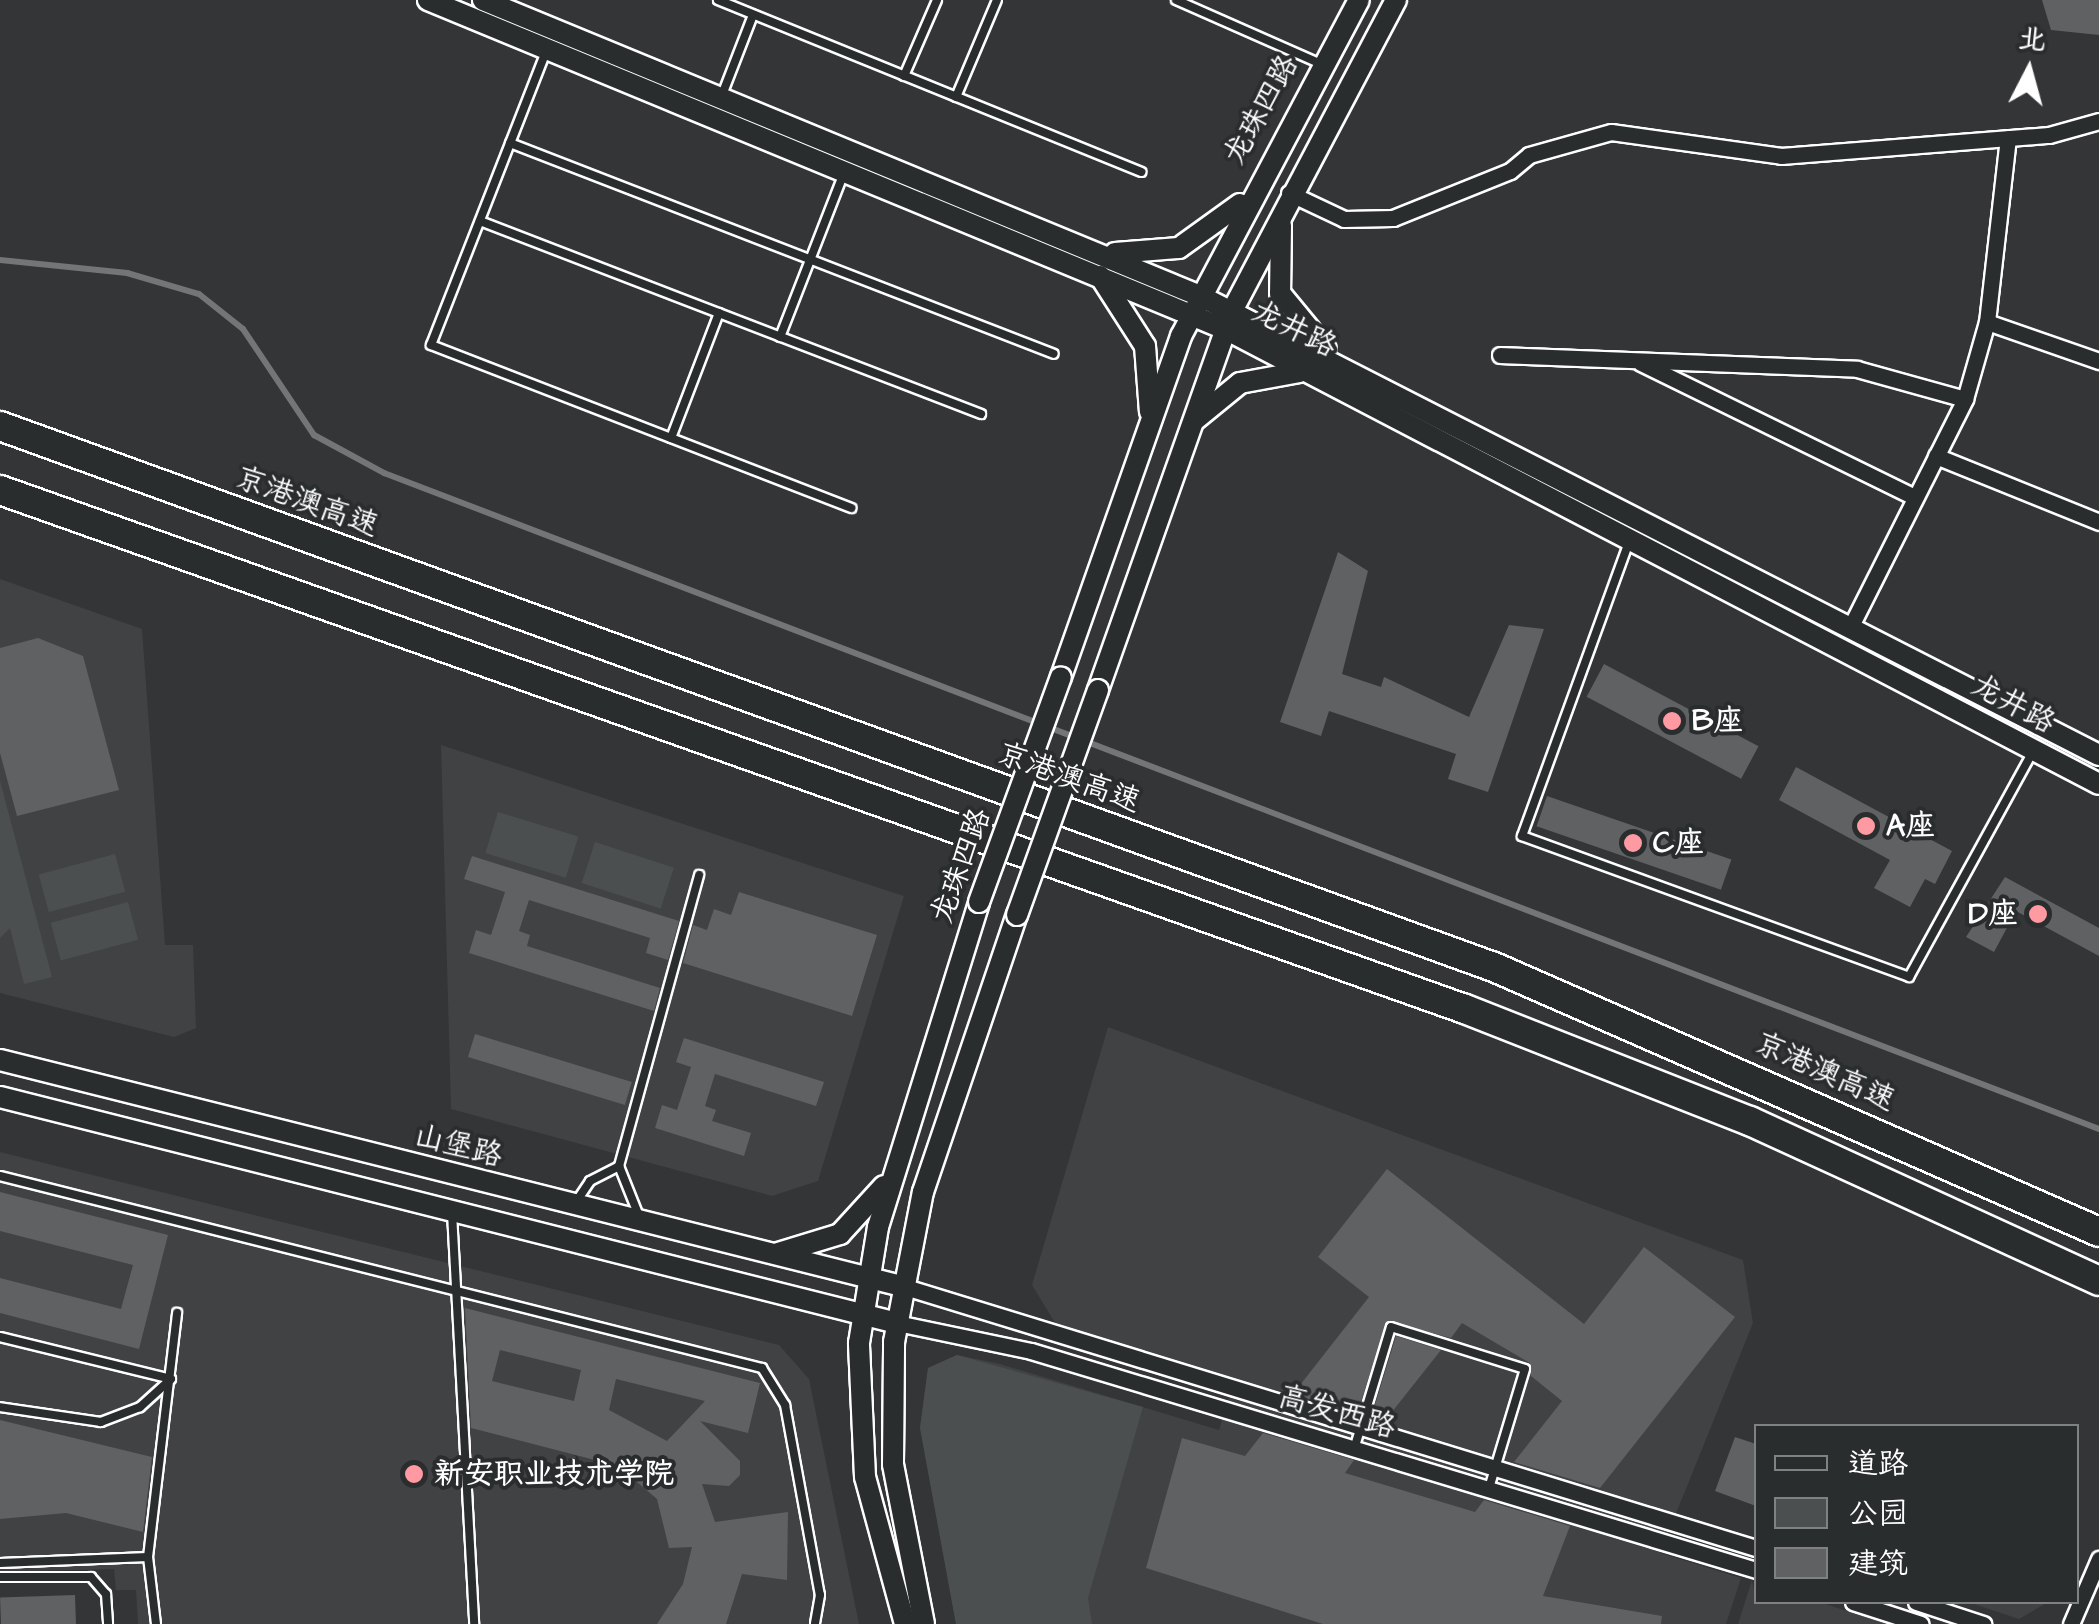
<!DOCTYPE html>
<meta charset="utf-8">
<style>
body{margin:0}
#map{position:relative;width:2099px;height:1624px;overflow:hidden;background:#333536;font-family:"Architects Daughter","LXGW WenKai TC",sans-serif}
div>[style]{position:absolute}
.built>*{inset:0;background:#404243}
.green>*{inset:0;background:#4c4f50;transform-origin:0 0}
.stream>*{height:6px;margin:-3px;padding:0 3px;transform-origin:3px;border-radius:3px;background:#737576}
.building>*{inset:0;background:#5f6162;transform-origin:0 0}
.roads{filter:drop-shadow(2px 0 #fff) drop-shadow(-2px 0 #fff) drop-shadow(0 2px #fff) drop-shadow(0 -2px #fff)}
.lane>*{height:8px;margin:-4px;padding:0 4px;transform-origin:4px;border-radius:4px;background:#2a2d2e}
.street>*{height:15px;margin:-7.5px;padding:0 7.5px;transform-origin:7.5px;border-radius:7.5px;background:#2a2d2e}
.secondary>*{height:20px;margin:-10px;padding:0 10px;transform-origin:10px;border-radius:10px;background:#2a2d2e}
.highway>*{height:28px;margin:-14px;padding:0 14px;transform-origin:14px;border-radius:14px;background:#2a2d2e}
.bridges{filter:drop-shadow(2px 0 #fff) drop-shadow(-2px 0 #fff) drop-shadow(0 2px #fff) drop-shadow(0 -2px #fff)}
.secondary-bridge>*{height:20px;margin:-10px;padding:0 10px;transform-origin:10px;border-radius:10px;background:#2a2d2e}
.dots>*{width:28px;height:28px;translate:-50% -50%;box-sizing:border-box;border:5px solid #2a2d2e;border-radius:50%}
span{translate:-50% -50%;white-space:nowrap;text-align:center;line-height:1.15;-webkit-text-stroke:8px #2a2d2e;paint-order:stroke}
.street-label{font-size:30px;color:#fff}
.poi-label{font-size:30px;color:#fff;font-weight:700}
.left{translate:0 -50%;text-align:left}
.right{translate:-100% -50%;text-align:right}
.legend{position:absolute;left:1754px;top:1424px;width:325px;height:180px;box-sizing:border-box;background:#2a2d2e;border:2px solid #7f8182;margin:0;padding:12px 18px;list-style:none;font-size:30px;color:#fff}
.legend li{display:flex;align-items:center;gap:20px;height:50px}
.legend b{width:50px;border:2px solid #7f8182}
.north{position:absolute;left:1979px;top:20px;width:100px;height:100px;-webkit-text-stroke:8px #2a2d2e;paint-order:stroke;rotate:6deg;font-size:28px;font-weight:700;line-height:40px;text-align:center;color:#fff}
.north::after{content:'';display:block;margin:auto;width:35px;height:45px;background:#fff;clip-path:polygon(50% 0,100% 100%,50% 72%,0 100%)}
</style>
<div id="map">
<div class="built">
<div style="clip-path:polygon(0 579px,142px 629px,165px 945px,193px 945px,196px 1028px,174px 1037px,0 993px)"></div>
<div style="clip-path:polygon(441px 745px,904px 896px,818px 1181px,772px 1196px,451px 1109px)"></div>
<div style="clip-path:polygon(1108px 1027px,1743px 1260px,1753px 1323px,1660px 1553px,1741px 1578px,1726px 1624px,956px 1624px,920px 1428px,928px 1368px,957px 1355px,1000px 1364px,1219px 1430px,1234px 1381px,1057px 1326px,1032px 1285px)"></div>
<div style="clip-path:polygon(0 1152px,779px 1345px,809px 1379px,859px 1624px,138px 1624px,136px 1590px,116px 1590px,114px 1569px,0 1572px)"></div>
<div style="clip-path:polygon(1752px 1580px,1756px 1602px,1819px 1602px,1887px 1624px,1738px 1624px)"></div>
<div style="clip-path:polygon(1968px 1602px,2048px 1602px,2019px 1619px)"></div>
</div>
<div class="green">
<div style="clip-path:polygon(0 781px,52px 977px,24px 984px,10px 928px,0 938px)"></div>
<div style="left:498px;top:812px;width:84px;height:43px;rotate:17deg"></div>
<div style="left:595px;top:842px;width:83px;height:43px;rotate:18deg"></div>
<div style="left:115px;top:854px;width:39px;height:79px;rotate:75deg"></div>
<div style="left:128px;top:902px;width:39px;height:80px;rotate:75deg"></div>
<div style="clip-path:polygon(957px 1355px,1143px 1407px,1088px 1598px,1092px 1624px,956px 1624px,920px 1428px,928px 1368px)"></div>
</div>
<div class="stream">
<div style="left:0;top:260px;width:128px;rotate:5.8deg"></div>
<div style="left:127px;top:273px;width:75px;rotate:16.3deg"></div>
<div style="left:199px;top:294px;width:56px;rotate:38.5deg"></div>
<div style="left:243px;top:329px;width:128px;rotate:56.2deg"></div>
<div style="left:314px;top:435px;width:80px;rotate:28.5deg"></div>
<div style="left:384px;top:473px;width:1836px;rotate:20.93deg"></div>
</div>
<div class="building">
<div style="clip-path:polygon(2042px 0,2099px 0,2099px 35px,2051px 30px)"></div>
<div style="clip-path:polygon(1338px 552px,1368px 571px,1342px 674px,1381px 687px,1384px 677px,1469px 717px,1509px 625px,1544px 629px,1488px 792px,1448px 779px,1456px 754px,1329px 711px,1321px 736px,1280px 722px)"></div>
<div style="clip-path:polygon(38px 638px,83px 656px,119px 790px,17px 816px,0 753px,0 648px)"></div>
<div style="left:1604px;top:664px;width:175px;height:37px;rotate:28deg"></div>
<div style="clip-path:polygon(1796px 767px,1952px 851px,1935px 884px,1925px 879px,1910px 907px,1874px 888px,1890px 860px,1779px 800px)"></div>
<div style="left:1547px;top:796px;width:195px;height:32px;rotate:19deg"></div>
<div style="clip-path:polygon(472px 856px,679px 921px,668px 960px,646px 953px,650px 938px,529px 900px,519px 931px,530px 935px,527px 946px,660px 988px,654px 1011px,469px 953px,476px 930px,491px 935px,505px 892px,464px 879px)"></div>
<div style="clip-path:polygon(2005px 877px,2099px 928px,2099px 956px,2016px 911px,1994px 952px,1966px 937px)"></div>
<div style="clip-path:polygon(739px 892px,877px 935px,852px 1016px,683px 963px,693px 925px,707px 930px,714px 909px,731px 915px)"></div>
<div style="left:475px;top:1034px;width:164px;height:24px;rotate:17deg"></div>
<div style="clip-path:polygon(684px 1038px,824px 1082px,816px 1106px,715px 1074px,705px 1106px,716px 1110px,712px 1121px,751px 1133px,744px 1156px,655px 1128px,662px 1105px,677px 1110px,691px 1067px,676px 1062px)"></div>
<div style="clip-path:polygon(1387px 1169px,1584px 1324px,1644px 1247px,1735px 1317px,1600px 1488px,1514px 1462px,1562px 1401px,1531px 1376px,1530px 1363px,1462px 1323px,1451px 1338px,1387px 1321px,1357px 1414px,1293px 1394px,1369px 1297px,1318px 1257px)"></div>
<div style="clip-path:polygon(0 1192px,168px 1235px,139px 1349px,0 1313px,0 1278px,121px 1309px,133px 1265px,0 1231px)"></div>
<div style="clip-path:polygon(evenodd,465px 1308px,760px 1383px,748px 1433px,700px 1421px,740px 1461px,740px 1475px,729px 1486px,702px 1484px,715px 1522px,788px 1512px,787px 1580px,742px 1574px,726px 1624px,657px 1624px,683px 1584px,692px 1547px,669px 1548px,657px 1499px,618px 1466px,471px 1428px,465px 1308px,500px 1350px,581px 1370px,574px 1401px,492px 1381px,500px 1350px,465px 1308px,616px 1379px,705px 1401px,667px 1441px,609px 1410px,616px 1379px)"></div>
<div style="clip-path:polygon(1396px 1336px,1441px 1350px,1384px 1422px,1371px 1418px)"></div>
<div style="clip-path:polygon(0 1420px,152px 1457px,143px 1532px,66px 1513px,0 1519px)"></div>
<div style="clip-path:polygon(1263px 1433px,1354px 1460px,1345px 1473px,1475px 1512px,1484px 1500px,1570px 1526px,1543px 1596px,1662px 1616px,1661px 1624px,1323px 1624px,1146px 1568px,1182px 1438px,1245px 1456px)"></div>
<div style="clip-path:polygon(1735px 1437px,1756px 1444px,1756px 1506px,1715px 1491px)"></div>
<div style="left:75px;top:1595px;width:29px;height:75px;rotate:88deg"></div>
</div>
<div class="roads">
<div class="lane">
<div style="left:718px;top:0;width:457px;rotate:22.1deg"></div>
<div style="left:1176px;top:0;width:158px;rotate:23.8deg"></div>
<div style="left:547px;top:49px;width:318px;rotate:111.4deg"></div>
<div style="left:431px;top:345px;width:451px;rotate:21.2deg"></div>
<div style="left:904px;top:76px;width:83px;rotate:-66.5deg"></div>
<div style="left:722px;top:95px;width:86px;rotate:-68.8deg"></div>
<div style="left:956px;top:97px;width:105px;rotate:-67.1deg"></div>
<div style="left:510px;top:143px;width:583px;rotate:21.2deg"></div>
<div style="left:480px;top:221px;width:537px;rotate:21.07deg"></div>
<div style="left:780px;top:337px;width:176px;rotate:-68.7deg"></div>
<div style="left:671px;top:438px;width:134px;rotate:-69deg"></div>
<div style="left:1629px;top:542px;width:313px;rotate:110deg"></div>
<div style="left:1522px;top:836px;width:412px;rotate:20deg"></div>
<div style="left:1909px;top:977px;width:256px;rotate:-61.2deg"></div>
<div style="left:619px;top:1166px;width:54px;rotate:68.2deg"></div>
<div style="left:0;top:1176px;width:786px;rotate:14.14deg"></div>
<div style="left:762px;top:1368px;width:44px;rotate:58.1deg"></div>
<div style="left:785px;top:1405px;width:193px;rotate:79.6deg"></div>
<div style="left:820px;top:1595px;width:29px;rotate:100deg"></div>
<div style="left:576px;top:1202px;width:25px;rotate:-56deg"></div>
<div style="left:590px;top:1181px;width:33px;rotate:-27deg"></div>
<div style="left:619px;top:1166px;width:302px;rotate:-74.6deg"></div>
<div style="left:452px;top:1213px;width:412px;rotate:86.9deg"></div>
<div style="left:0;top:1337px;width:176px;rotate:13.8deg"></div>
<div style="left:171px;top:1379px;width:42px;rotate:137.9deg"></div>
<div style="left:140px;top:1407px;width:42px;rotate:159deg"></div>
<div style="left:101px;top:1422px;width:102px;rotate:-171.6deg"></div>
<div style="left:1355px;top:1446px;width:124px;rotate:-73.2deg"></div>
<div style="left:1391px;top:1327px;width:140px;rotate:17.4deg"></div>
<div style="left:1525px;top:1369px;width:121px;rotate:106.8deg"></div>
<div style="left:0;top:1563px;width:148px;rotate:-2.3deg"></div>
<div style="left:0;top:1577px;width:91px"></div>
<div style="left:91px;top:1577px;width:23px;rotate:49deg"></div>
<div style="left:106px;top:1594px;width:30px;rotate:86deg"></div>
<div style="left:156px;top:1624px;width:67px;rotate:-96.8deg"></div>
<div style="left:148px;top:1557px;width:246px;rotate:-83.2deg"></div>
</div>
<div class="street">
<div style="left:1289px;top:193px;width:61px;rotate:25.3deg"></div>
<div style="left:1344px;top:219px;width:49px;rotate:-1.2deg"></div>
<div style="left:1393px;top:218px;width:126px;rotate:-21.9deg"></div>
<div style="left:1510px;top:171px;width:25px;rotate:-40deg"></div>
<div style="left:1529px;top:155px;width:85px;rotate:-15.7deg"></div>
<div style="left:1611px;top:132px;width:172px;rotate:8deg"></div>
<div style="left:1781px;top:156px;width:269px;rotate:-4.5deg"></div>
<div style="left:2049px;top:135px;width:52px;rotate:-15.6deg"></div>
<div style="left:1987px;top:322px;width:119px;rotate:19.2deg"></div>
<div style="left:1500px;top:355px;width:357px;rotate:2.2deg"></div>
<div style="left:1857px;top:369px;width:112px;rotate:15.5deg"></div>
<div style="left:1641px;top:363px;width:305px;rotate:26.1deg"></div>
<div style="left:1936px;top:456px;width:176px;rotate:22deg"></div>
<div style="left:1852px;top:624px;width:252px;rotate:-63.3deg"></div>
<div style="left:1965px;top:399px;width:80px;rotate:-74.1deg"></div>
<div style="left:1987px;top:322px;width:185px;rotate:-83.5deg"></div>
<div style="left:902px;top:1286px;width:893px;rotate:17.06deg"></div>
<div style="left:897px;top:1323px;width:137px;rotate:11.8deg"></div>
<div style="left:1031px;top:1351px;width:757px;rotate:16.81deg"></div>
<div style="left:1853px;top:1602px;width:71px;rotate:17.9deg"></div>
<div style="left:1916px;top:1602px;width:71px;rotate:18.2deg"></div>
<div style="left:2071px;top:1624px;width:71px;rotate:-66.7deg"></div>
</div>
<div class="secondary">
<div style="left:428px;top:0;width:862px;rotate:22.43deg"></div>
<div style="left:1225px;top:329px;width:985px;rotate:27.5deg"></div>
<div style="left:483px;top:0;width:776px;rotate:22.43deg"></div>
<div style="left:1200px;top:296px;width:1009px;rotate:27.05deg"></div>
<div style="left:1281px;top:225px;width:68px;rotate:90.8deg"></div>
<div style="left:1280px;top:293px;width:72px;rotate:50.6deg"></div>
<div style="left:1115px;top:253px;width:64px;rotate:-4.5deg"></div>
<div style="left:1179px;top:248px;width:75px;rotate:-35.8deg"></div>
<div style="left:1100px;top:276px;width:83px;rotate:57.3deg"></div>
<div style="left:1145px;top:346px;width:66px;rotate:85.7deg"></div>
<div style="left:1196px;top:419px;width:57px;rotate:-39.3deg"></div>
<div style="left:1240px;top:383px;width:61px;rotate:-10.4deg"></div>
<div style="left:1061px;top:677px;width:361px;rotate:-70.6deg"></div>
<div style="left:1181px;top:336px;width:380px;rotate:-62.1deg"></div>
<div style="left:1098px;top:690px;width:402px;rotate:-70.5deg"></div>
<div style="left:1232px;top:311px;width:352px;rotate:-62.2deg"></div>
<div style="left:0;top:1060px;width:930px;rotate:14.07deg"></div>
<div style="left:0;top:1097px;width:925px;rotate:14.14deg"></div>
<div style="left:778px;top:1253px;width:65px;rotate:-17deg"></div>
<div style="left:840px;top:1234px;width:65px;rotate:-47.5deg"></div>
<div style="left:905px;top:1624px;width:152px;rotate:-105.2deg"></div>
<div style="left:865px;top:1477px;width:134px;rotate:-92.6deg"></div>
<div style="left:859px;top:1343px;width:118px;rotate:-80.7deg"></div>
<div style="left:878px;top:1227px;width:340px;rotate:-72.7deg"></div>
<div style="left:924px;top:1624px;width:163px;rotate:-101deg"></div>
<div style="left:893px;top:1464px;width:122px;rotate:-89.5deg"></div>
<div style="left:894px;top:1342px;width:153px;rotate:-79.1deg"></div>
<div style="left:923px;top:1192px;width:293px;rotate:-71.3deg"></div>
</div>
<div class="highway">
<div style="left:0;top:426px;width:1589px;rotate:19.91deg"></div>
<div style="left:1494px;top:967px;width:660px;rotate:23.65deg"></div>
<div style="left:0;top:490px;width:1554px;rotate:19.51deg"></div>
<div style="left:1465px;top:1009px;width:306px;rotate:21.5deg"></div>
<div style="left:1750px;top:1121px;width:384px;rotate:24.6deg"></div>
</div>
</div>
<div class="bridges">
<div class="secondary-bridge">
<div style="left:979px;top:902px;width:239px;rotate:-70deg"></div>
<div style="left:1017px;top:915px;width:239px;rotate:-70.2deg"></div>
</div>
</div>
<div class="dots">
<div style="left:1672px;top:721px;background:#ff9aa2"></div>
<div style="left:1866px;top:826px;background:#ff9aa2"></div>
<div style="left:1633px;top:843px;background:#ff9aa2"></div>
<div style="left:2038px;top:914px;background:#ff9aa2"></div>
<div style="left:414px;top:1474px;background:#ff9aa2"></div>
</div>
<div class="street-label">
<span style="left:1261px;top:110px;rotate:-61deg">龙珠四路</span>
<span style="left:1294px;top:329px;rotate:26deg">龙井路</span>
<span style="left:307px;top:502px;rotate:20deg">京港澳高速</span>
<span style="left:2013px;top:704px;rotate:28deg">龙井路</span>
<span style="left:1069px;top:778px;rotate:20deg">京港澳高速</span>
<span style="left:961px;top:866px;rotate:-70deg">龙珠四路</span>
<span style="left:1825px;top:1072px;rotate:24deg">京港澳高速</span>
<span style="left:458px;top:1146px;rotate:14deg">山堡路</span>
<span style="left:1337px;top:1412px;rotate:16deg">高发西路</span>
</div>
<div class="poi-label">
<span class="left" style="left:1692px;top:721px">B座</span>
<span class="left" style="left:1886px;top:826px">A座</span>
<span class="left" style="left:1653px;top:843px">C座</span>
<span class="right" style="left:2018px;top:914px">D座</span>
<span class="left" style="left:434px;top:1474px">新安职业技术学院</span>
</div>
<ul class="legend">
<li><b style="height:12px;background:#2a2d2e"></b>道路</li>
<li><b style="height:28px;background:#4c4f50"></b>公园</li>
<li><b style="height:28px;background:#5f6162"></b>建筑</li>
</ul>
<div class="north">北</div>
</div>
